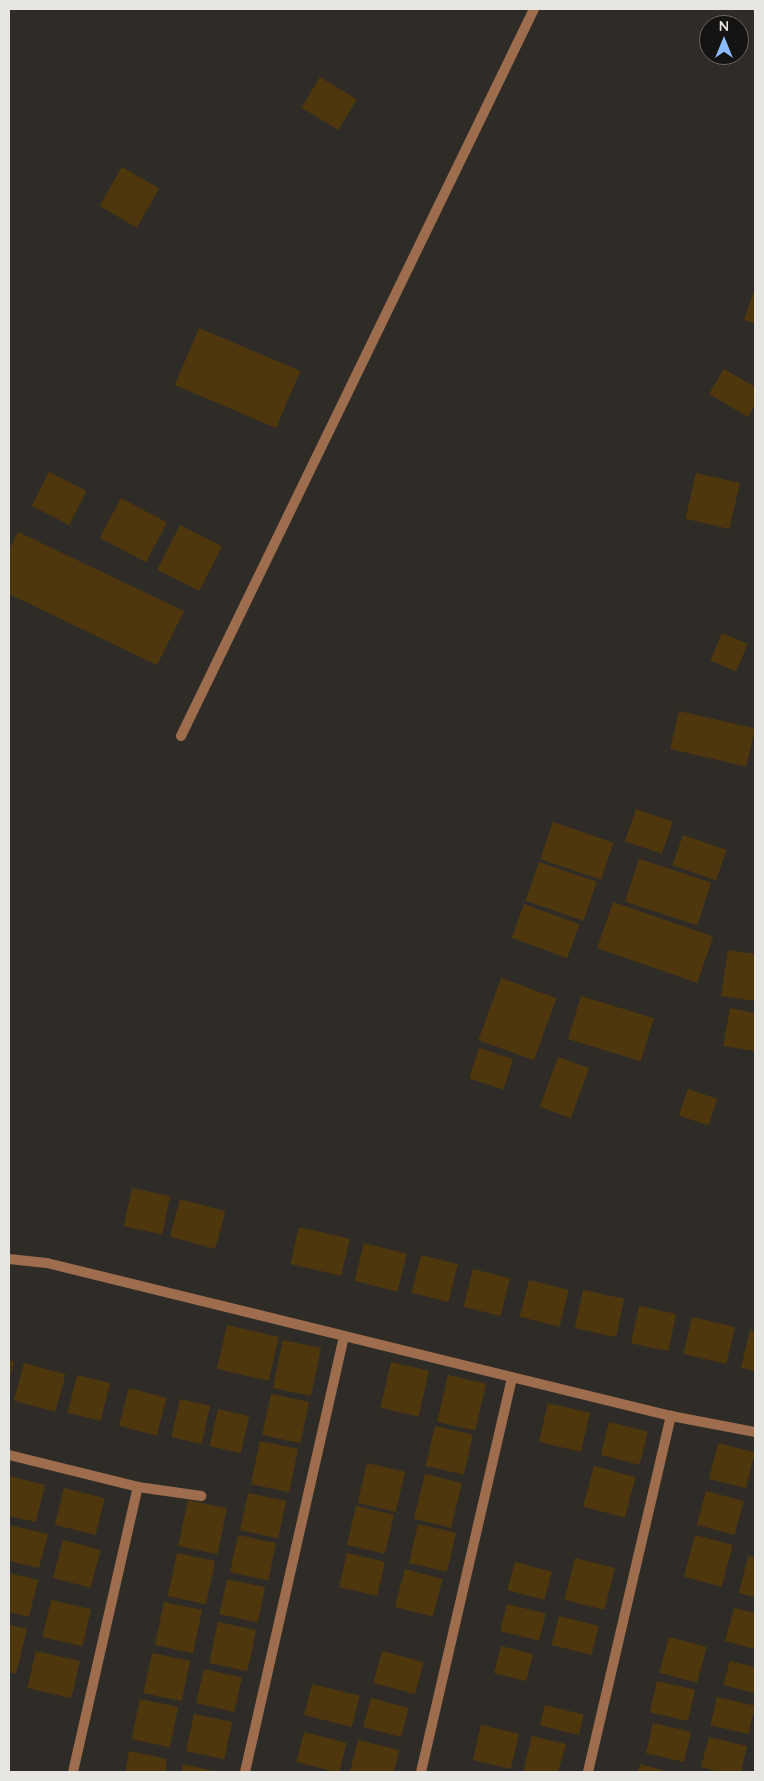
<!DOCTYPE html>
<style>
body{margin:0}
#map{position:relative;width:764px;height:1781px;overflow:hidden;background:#2f2c27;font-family:Quicksand,sans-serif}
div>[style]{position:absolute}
.building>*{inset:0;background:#4f370d;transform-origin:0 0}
.minor>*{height:10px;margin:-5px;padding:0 5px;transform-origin:5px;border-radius:5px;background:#9d6d4e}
span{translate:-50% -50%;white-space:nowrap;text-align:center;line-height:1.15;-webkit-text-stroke:4px #161412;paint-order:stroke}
.frame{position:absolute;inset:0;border:10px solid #e8e6e3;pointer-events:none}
.north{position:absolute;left:699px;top:15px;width:50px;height:50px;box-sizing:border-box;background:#161412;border:1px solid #6a6866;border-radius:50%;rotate:0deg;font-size:14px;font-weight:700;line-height:20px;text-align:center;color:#e8e6e3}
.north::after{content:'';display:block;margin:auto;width:18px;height:22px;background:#88bafc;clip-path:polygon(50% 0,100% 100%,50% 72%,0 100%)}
</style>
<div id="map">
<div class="building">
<div style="left:320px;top:77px;width:43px;height:36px;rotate:31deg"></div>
<div style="left:122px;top:167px;width:43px;height:45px;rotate:30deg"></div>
<div style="clip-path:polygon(755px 288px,755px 323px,744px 320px)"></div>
<div style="left:199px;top:328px;width:110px;height:62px;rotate:23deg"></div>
<div style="clip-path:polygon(724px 369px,755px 387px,755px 405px,748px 417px,709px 394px)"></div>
<div style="left:49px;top:472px;width:42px;height:38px;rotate:27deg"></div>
<div style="left:696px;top:473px;width:45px;height:47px;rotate:13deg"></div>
<div style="left:121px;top:498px;width:52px;height:45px;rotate:28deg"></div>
<div style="left:180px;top:525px;width:47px;height:50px;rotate:27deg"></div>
<div style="clip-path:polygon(18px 532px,184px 611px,157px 665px,9px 594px,9px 550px)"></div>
<div style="left:722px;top:633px;width:28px;height:30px;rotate:23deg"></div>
<div style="left:679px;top:711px;width:78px;height:39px;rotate:13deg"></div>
<div style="left:636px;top:809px;width:39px;height:34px;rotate:19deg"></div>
<div style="left:553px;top:822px;width:64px;height:39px;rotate:19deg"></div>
<div style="left:683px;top:835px;width:46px;height:32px;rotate:19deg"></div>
<div style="left:639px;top:859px;width:76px;height:45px;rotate:18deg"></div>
<div style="left:539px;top:862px;width:61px;height:41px;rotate:19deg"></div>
<div style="left:613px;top:902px;width:106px;height:49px;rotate:19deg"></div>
<div style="left:524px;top:904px;width:59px;height:36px;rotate:20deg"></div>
<div style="clip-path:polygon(728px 950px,755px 954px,755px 1001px,721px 996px)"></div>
<div style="left:501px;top:978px;width:59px;height:66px;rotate:20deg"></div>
<div style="left:581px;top:996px;width:76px;height:45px;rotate:17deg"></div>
<div style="clip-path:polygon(730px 1008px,755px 1013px,755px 1051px,723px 1046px)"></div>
<div style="left:479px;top:1048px;width:36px;height:32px;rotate:18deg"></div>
<div style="left:558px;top:1057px;width:33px;height:53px;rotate:20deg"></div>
<div style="left:688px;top:1089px;width:31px;height:28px;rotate:19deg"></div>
<div style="left:132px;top:1188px;width:39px;height:39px;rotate:12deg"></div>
<div style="left:180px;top:1199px;width:47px;height:39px;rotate:15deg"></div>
<div style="left:299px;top:1227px;width:52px;height:38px;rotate:13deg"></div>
<div style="left:364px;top:1243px;width:44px;height:39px;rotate:14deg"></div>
<div style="left:421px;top:1255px;width:38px;height:39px;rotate:14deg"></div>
<div style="left:473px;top:1269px;width:38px;height:39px;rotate:14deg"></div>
<div style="left:529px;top:1280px;width:41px;height:38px;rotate:14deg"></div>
<div style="left:583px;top:1290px;width:42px;height:39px;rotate:12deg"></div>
<div style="left:639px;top:1306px;width:38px;height:38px;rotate:12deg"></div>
<div style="left:692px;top:1317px;width:44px;height:38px;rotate:13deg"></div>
<div style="left:227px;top:1325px;width:53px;height:45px;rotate:13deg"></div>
<div style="clip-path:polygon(750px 1330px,755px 1332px,755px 1371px,741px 1368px)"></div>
<div style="left:283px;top:1340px;width:39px;height:49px;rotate:12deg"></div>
<div style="clip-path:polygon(9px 1360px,14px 1362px,9px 1381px)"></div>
<div style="left:391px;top:1362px;width:39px;height:47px;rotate:13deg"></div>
<div style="left:24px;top:1363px;width:43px;height:39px;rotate:15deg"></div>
<div style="left:77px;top:1375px;width:34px;height:39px;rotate:14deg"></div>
<div style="left:448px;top:1375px;width:39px;height:48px;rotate:13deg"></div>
<div style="left:129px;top:1388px;width:39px;height:39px;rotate:15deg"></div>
<div style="left:271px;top:1394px;width:39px;height:42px;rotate:12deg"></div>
<div style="left:180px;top:1399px;width:31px;height:39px;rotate:13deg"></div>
<div style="left:548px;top:1403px;width:43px;height:40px;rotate:13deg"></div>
<div style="left:218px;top:1409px;width:32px;height:38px;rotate:13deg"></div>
<div style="left:609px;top:1422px;width:40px;height:34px;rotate:14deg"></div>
<div style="left:435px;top:1426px;width:39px;height:41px;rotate:13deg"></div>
<div style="left:260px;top:1441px;width:39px;height:44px;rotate:12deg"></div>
<div style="left:718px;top:1443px;width:38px;height:37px;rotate:14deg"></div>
<div style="left:367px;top:1463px;width:39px;height:41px;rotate:13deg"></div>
<div style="left:594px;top:1466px;width:43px;height:42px;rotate:15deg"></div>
<div style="left:425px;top:1474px;width:38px;height:46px;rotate:14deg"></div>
<div style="clip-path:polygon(9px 1476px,45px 1485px,36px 1522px,9px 1516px)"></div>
<div style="left:64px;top:1488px;width:42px;height:38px;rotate:14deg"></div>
<div style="left:706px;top:1491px;width:39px;height:35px;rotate:15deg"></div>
<div style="left:248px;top:1493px;width:39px;height:38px;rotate:12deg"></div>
<div style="left:188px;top:1500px;width:40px;height:47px;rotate:12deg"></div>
<div style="left:356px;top:1506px;width:39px;height:40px;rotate:13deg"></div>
<div style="left:418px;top:1524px;width:39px;height:40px;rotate:13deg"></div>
<div style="clip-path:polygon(9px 1525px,48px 1534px,39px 1568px,9px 1561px)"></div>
<div style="left:238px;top:1535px;width:39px;height:38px;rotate:12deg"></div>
<div style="left:695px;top:1535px;width:39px;height:43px;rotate:15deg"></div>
<div style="left:63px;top:1540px;width:39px;height:39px;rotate:15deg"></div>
<div style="left:177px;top:1553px;width:39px;height:44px;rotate:12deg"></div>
<div style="left:347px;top:1553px;width:39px;height:35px;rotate:13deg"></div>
<div style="clip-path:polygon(748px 1556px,755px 1558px,755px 1597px,739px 1593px)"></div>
<div style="left:575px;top:1558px;width:41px;height:43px;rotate:14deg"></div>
<div style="left:515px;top:1562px;width:38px;height:29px;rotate:15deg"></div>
<div style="left:405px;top:1569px;width:39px;height:39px;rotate:15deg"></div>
<div style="clip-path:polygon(9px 1573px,38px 1580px,29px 1617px,9px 1612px)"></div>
<div style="left:227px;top:1579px;width:39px;height:36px;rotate:12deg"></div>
<div style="left:51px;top:1600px;width:41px;height:38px;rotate:13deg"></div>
<div style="left:164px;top:1602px;width:39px;height:44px;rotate:12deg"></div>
<div style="left:507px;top:1604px;width:40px;height:28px;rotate:14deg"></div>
<div style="clip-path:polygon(734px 1608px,755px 1613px,755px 1649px,725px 1641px)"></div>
<div style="left:559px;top:1616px;width:41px;height:30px;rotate:14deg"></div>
<div style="left:218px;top:1622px;width:39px;height:42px;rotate:12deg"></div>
<div style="clip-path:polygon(9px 1625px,27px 1629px,16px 1674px,9px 1672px)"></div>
<div style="left:669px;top:1637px;width:39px;height:37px;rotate:15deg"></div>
<div style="left:501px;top:1646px;width:33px;height:28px;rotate:14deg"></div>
<div style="left:36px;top:1651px;width:45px;height:38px;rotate:13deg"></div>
<div style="left:382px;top:1651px;width:43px;height:33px;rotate:15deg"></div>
<div style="left:152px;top:1653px;width:39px;height:41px;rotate:12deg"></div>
<div style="clip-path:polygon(730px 1661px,755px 1667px,755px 1693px,723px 1685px)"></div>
<div style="left:204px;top:1669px;width:39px;height:35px;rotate:13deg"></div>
<div style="left:657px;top:1681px;width:39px;height:32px;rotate:13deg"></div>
<div style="left:312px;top:1684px;width:49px;height:32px;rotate:14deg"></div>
<div style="left:717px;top:1697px;width:39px;height:29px;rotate:13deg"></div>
<div style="left:371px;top:1698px;width:39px;height:30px;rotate:15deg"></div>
<div style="left:140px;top:1699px;width:39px;height:41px;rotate:12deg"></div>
<div style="left:545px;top:1705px;width:40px;height:21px;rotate:14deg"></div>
<div style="left:194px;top:1714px;width:39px;height:38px;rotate:12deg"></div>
<div style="left:653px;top:1723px;width:39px;height:31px;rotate:13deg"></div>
<div style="left:481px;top:1725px;width:39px;height:36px;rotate:13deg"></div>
<div style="left:304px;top:1732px;width:44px;height:31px;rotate:14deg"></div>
<div style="clip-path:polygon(532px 1736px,566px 1744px,558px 1772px,523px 1772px)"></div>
<div style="clip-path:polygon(709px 1737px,747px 1746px,741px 1772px,720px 1772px,701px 1767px)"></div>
<div style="clip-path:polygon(358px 1740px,399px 1750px,394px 1772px,350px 1772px)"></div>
<div style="clip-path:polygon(129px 1751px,167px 1759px,165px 1772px,125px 1772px)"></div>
<div style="clip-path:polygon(183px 1764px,214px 1771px,214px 1772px,181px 1772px)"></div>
<div style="clip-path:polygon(640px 1764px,670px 1772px,638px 1772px)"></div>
</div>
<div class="minor">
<div style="left:181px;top:736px;width:808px;rotate:-64.1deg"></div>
<div style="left:9px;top:1259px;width:38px;rotate:6deg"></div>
<div style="left:47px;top:1263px;width:642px;rotate:13.78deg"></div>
<div style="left:671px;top:1416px;width:86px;rotate:10.8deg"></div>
<div style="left:9px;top:1455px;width:133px;rotate:13.9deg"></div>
<div style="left:138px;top:1487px;width:64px;rotate:8.1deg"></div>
<div style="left:73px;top:1772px;width:292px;rotate:-77.2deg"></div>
<div style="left:245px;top:1772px;width:446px;rotate:-77.2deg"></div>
<div style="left:421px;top:1772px;width:405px;rotate:-77deg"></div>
<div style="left:588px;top:1772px;width:366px;rotate:-76.9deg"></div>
</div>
<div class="frame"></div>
<div class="north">N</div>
</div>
